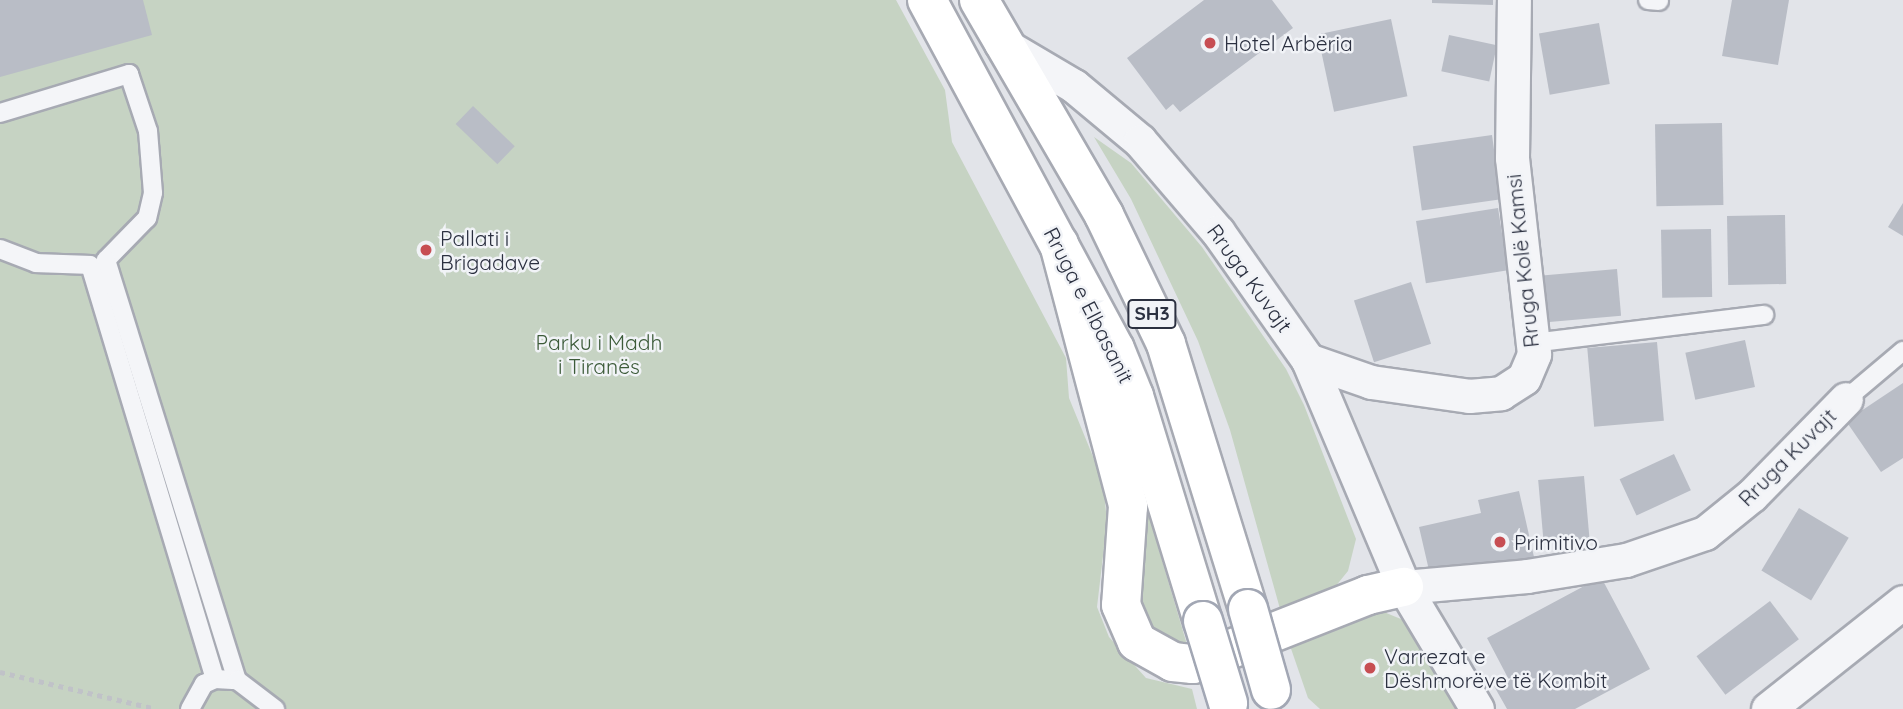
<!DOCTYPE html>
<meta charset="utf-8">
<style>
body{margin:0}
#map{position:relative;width:1903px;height:709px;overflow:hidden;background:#e2e4e9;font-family:Quicksand,sans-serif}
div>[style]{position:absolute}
.green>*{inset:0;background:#c6d3c3}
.building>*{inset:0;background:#b9bdc6;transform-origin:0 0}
.path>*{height:4.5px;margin-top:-2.25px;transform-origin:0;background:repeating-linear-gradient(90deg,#c0c2c8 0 5px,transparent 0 10px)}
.roads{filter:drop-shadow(2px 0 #a7aab3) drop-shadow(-2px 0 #a7aab3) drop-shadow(0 2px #a7aab3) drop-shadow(0 -2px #a7aab3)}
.service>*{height:18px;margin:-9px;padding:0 9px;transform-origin:9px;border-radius:9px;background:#f4f5f8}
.minor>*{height:33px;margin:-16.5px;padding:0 16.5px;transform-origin:16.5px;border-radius:16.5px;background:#f4f5f8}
.primary>*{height:38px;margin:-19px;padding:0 19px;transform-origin:19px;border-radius:19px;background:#fff}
.bridges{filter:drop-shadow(2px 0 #a2a7b4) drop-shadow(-2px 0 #a2a7b4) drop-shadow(0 2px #a2a7b4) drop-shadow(0 -2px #a2a7b4)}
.primary-bridge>*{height:38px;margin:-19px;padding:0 19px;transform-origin:19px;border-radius:19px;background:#fff}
.dots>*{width:19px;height:19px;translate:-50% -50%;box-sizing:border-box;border:4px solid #f1f3f7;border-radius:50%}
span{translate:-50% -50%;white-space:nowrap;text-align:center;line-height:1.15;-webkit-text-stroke:5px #f1f3f7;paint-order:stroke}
.shield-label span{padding:2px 5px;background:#f1f3f7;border:2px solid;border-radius:5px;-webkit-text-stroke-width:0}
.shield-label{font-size:19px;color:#2b3040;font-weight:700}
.poi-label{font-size:21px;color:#2b3040}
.left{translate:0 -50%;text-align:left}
.street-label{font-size:21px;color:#2b3040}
.park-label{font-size:21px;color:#3c5b39}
</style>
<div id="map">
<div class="green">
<div style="clip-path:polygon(0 0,896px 0,945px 90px,952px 142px,1066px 358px,1069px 398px,1103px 481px,1107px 522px,1097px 607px,1109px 637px,1146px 678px,1192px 689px,1197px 709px,0 709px)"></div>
<div style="clip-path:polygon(1094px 137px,1131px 163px,1202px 247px,1286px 369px,1304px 405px,1356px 539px,1348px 571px,1326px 598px,1282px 616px,1230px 430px,1198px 341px,1131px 199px)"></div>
<div style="clip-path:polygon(1141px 489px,1188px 648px,1159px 645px,1135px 606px)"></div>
<div style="clip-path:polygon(1379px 610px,1413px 624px,1467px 709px,1320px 709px,1308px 698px,1287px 637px)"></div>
</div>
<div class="building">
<div style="clip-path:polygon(0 0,143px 0,152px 35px,0 77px)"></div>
<div style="clip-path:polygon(1204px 0,1272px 0,1293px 28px,1180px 112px,1173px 104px,1166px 110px,1127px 58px)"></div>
<div style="clip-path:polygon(1432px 0,1493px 0,1493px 5px,1432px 3px)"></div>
<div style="clip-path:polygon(1732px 0,1789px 0,1778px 65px,1722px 56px)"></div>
<div style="left:1391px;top:19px;width:79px;height:75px;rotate:78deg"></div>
<div style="left:1599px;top:23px;width:62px;height:61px;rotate:80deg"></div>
<div style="left:1449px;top:35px;width:49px;height:37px;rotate:12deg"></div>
<div style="left:473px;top:106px;width:58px;height:25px;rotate:44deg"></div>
<div style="left:1722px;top:123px;width:82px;height:67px;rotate:89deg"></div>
<div style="left:1492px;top:135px;width:65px;height:80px;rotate:82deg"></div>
<div style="clip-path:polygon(1903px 203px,1903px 236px,1888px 227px)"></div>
<div style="left:1498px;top:208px;width:63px;height:83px;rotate:81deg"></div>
<div style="left:1785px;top:215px;width:69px;height:58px;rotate:89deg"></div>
<div style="left:1711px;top:229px;width:68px;height:50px;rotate:89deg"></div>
<div style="left:1617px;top:269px;width:47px;height:75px;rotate:85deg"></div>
<div style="left:1411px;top:282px;width:65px;height:60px;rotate:72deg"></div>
<div style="left:1745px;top:340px;width:48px;height:61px;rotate:78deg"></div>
<div style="left:1657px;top:342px;width:79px;height:70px;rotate:85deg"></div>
<div style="clip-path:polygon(1903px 383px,1903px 458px,1881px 472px,1846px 421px)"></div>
<div style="left:1674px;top:454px;width:40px;height:60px;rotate:65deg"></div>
<div style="left:1584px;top:476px;width:63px;height:46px;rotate:85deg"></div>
<div style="clip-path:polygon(1519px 491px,1534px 557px,1431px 579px,1419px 527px,1481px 513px,1478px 500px)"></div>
<div style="left:1799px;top:508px;width:58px;height:73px;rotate:31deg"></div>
<div style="clip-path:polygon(1601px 577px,1650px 669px,1575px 709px,1507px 709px,1494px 686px,1508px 678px,1487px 638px)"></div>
<div style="left:1770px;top:601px;width:48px;height:92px;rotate:53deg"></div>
</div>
<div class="path">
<div style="left:0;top:672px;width:160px;rotate:13.3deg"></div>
</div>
<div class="roads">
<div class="service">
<div style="left:1648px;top:0;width:11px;rotate:5deg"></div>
<div style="left:0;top:113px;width:135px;rotate:-16.8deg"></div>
<div style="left:129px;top:74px;width:60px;rotate:71.6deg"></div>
<div style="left:148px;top:131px;width:62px;rotate:85.4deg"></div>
<div style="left:153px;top:193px;width:26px;rotate:103deg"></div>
<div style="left:147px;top:218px;width:59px;rotate:134.3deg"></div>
<div style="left:106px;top:260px;width:440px;rotate:72.7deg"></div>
<div style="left:0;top:249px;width:39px;rotate:21deg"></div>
<div style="left:36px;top:263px;width:54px;rotate:2.1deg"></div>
<div style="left:90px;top:265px;width:432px;rotate:73.2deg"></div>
<div style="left:1532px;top:343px;width:234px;rotate:-6.9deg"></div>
<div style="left:1846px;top:399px;width:75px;rotate:-40.1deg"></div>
<div style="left:190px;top:709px;width:29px;rotate:-61deg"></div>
<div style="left:204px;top:684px;width:12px;rotate:-24deg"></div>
<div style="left:215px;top:679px;width:22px;rotate:3deg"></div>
<div style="left:237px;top:680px;width:48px;rotate:37.3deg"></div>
</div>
<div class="minor">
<div style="left:1001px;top:43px;width:85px;rotate:30.5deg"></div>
<div style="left:1074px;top:86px;width:86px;rotate:39.8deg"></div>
<div style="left:1140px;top:141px;width:120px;rotate:49.4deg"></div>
<div style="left:1218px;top:232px;width:156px;rotate:54.9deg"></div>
<div style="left:1308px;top:360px;width:246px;rotate:67.1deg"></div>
<div style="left:1404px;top:587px;width:142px;rotate:59.1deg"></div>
<div style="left:1308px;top:360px;width:67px;rotate:19.2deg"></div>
<div style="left:1371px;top:382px;width:99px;rotate:8.1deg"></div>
<div style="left:1469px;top:396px;width:32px;rotate:-5deg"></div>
<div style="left:1501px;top:393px;width:27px;rotate:-33deg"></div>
<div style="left:1524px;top:378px;width:26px;rotate:-67deg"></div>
<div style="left:1534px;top:354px;width:197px;rotate:-96.4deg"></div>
<div style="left:1512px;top:158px;width:158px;rotate:-89.3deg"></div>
<div style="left:1404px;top:587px;width:123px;rotate:-5.1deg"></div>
<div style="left:1527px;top:576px;width:100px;rotate:-9.2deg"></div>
<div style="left:1626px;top:560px;width:83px;rotate:-18.9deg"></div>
<div style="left:1705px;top:533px;width:60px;rotate:-39deg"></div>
<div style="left:1752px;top:495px;width:134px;rotate:-45.6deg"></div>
<div style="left:1768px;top:709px;width:172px;rotate:-38.4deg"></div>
</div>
<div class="primary">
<div style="left:927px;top:0;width:396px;rotate:61.7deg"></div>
<div style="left:1115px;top:349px;width:51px;rotate:68deg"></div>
<div style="left:1134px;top:396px;width:235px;rotate:73deg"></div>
<div style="left:979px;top:0;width:249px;rotate:59.8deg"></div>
<div style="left:1104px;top:215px;width:143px;rotate:64.3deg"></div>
<div style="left:1166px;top:344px;width:277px;rotate:72.8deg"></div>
<div style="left:1059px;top:244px;width:271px;rotate:75.2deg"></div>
<div style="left:1128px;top:506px;width:99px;rotate:94deg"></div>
<div style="left:1121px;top:605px;width:40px;rotate:66.6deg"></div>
<div style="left:1137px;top:642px;width:41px;rotate:29.1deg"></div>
<div style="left:1173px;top:662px;width:20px;rotate:6deg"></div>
<div style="left:1193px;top:664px;width:188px;rotate:-21.5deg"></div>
<div style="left:1368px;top:595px;width:37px;rotate:-13deg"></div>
</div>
</div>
<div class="bridges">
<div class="primary-bridge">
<div style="left:1248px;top:609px;width:84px;rotate:74.1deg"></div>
<div style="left:1203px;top:621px;width:86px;rotate:73deg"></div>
</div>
</div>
<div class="dots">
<div style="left:1210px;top:43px;background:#c74e53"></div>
<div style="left:426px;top:250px;background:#c74e53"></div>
<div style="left:1500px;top:542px;background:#c74e53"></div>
<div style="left:1370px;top:668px;background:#c74e53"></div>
</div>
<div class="shield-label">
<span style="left:1152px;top:314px">SH3</span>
</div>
<div class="poi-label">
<span class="left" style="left:1224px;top:43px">Hotel Arbëria</span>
<span class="left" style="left:440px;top:250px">Pallati i<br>Brigadave</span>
<span class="left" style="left:1514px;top:542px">Primitivo</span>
<span class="left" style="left:1384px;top:668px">Varrezat e<br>Dëshmorëve të Kombit</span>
</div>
<div class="street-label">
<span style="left:1522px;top:261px;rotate:-96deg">Rruga Kolë Kamsi</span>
<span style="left:1250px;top:278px;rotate:54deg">Rruga Kuvajt</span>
<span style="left:1089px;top:305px;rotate:63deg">Rruga e Elbasanit</span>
<span style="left:1787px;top:457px;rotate:-45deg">Rruga Kuvajt</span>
</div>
<div class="park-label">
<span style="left:599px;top:354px">Parku i Madh<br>i Tiranës</span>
</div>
</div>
